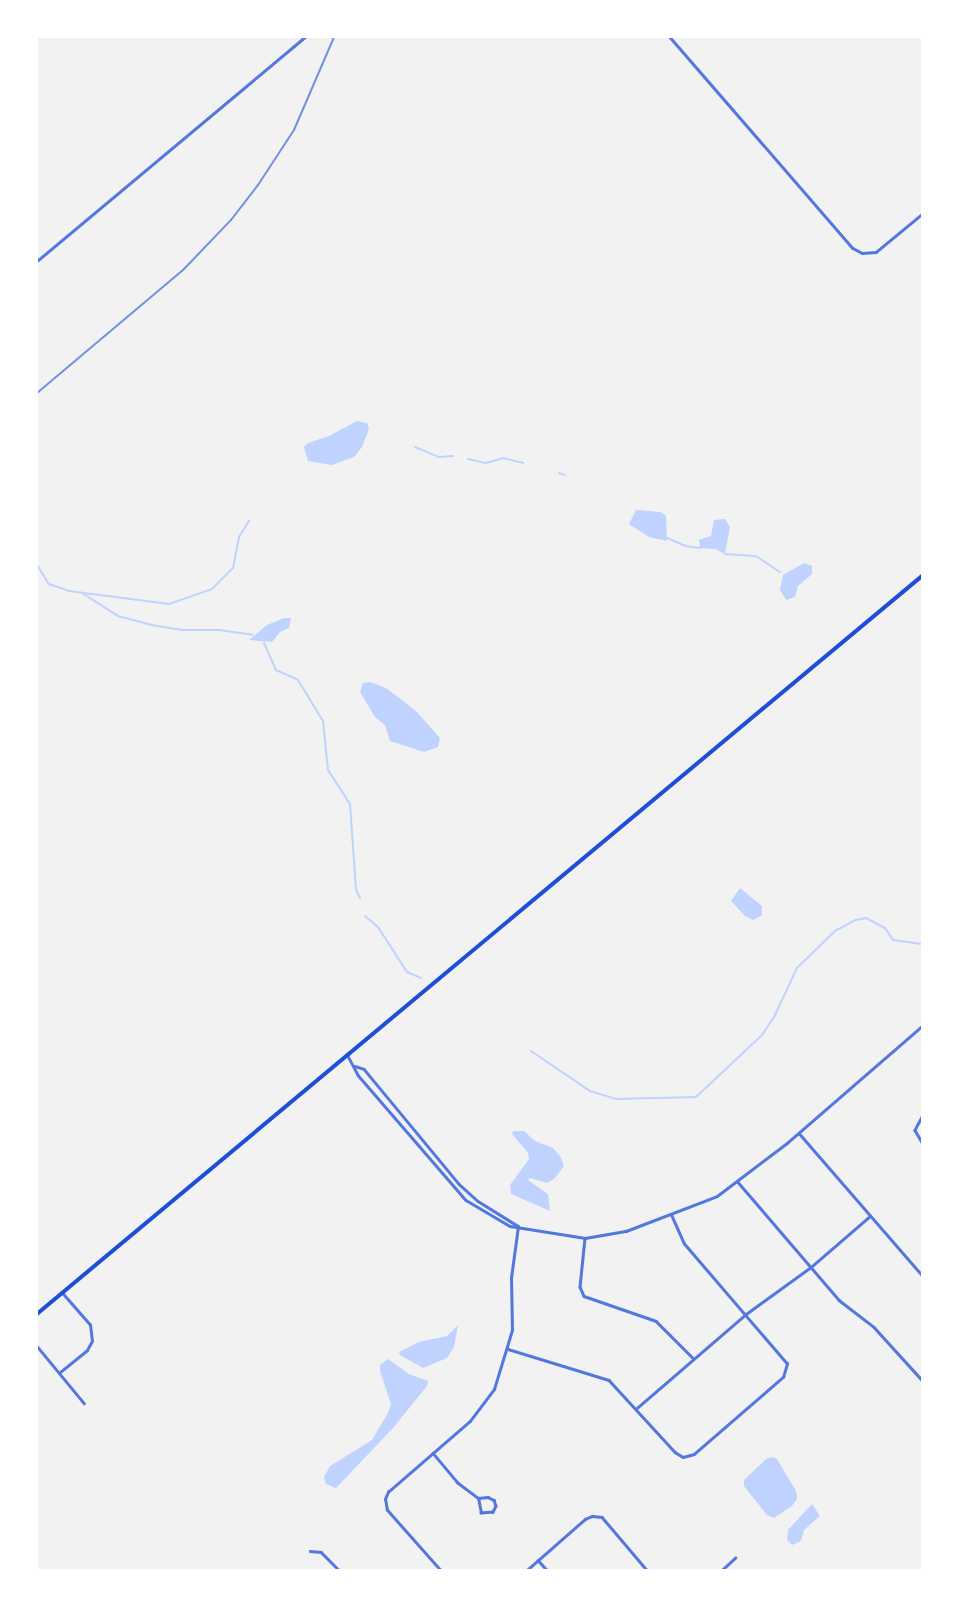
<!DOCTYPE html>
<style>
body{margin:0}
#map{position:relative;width:959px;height:1607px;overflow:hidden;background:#f2f2f2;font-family:"Titillium Web",sans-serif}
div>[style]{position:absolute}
.water>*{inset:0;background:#bfd3fe}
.stream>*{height:2px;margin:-1px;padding:0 1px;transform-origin:1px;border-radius:1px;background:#bfd3fe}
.minor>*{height:2.5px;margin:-1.25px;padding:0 1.25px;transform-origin:1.25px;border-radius:1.25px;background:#5277de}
.secondary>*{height:3.5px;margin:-1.75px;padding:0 1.75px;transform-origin:1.75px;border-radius:1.75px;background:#1d4ed8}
.rail>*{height:2px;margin:-1px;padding:0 1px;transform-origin:1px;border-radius:1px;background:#7290e2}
span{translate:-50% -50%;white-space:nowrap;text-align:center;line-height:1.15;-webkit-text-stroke:6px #fff;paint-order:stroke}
.frame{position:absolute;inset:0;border:38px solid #fff;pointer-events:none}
</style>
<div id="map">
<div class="water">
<div style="clip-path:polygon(357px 421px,367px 423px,369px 429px,362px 447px,354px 457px,332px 465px,308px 461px,304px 447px,308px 443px,329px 436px)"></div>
<div style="clip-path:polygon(636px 510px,661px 512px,666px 516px,667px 541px,649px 537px,629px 524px)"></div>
<div style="clip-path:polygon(725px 519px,730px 527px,725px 554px,715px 549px,700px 548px,699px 540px,711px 536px,714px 520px)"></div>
<div style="clip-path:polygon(804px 563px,812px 566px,812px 574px,798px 586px,795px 597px,786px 600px,780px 590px,783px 575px)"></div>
<div style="clip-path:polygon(284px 618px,291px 618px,289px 628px,280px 632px,272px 642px,249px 640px,267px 625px)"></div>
<div style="clip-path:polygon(370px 682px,386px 688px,416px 711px,440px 738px,438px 747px,424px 752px,390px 741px,385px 725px,375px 717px,360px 692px,363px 683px)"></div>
<div style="clip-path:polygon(740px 888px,762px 906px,762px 915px,753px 920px,745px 916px,731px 901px)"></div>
<div style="clip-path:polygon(513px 1131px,524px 1131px,535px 1141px,553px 1148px,560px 1156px,564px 1166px,555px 1178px,547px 1183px,530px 1178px,528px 1180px,548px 1194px,550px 1211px,511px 1194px,510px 1185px,529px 1159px,528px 1153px,512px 1134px)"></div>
<div style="clip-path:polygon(458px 1325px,454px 1347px,447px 1358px,423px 1368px,400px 1355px,399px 1352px,419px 1342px,447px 1336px)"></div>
<div style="clip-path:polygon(388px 1359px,409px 1374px,428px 1381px,427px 1386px,393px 1428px,336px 1488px,326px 1484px,324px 1477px,330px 1466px,372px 1440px,388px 1413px,391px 1404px,380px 1371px,380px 1365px)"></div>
<div style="clip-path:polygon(772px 1457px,777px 1459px,796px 1491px,797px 1499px,792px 1506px,774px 1518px,767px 1515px,744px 1486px,744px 1480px,766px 1459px)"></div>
<div style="clip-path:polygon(812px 1504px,820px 1516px,804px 1530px,801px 1541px,792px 1545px,787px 1540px,788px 1530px)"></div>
</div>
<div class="stream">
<div style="left:415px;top:447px;width:26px;rotate:23deg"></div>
<div style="left:439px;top:457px;width:14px;rotate:-4deg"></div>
<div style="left:468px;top:459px;width:18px;rotate:13deg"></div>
<div style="left:486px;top:463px;width:18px;rotate:-16deg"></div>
<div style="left:503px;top:458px;width:21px;rotate:14deg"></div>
<div style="left:559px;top:473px;width:6px;rotate:18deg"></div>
<div style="left:667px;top:538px;width:21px;rotate:23deg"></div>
<div style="left:686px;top:546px;width:14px;rotate:8deg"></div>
<div style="left:725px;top:554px;width:31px;rotate:4deg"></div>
<div style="left:756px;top:556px;width:29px;rotate:34deg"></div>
<div style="left:37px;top:565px;width:22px;rotate:58deg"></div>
<div style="left:49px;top:584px;width:21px;rotate:19deg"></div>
<div style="left:69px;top:591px;width:101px;rotate:7.4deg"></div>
<div style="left:169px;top:604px;width:46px;rotate:-19.2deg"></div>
<div style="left:212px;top:589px;width:30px;rotate:-45deg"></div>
<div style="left:233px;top:568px;width:32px;rotate:-79deg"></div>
<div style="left:239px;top:537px;width:19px;rotate:-58deg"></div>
<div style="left:82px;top:593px;width:43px;rotate:32.6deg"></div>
<div style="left:118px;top:616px;width:34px;rotate:15deg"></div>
<div style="left:151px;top:625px;width:30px;rotate:9deg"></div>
<div style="left:181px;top:630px;width:38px"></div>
<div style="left:219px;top:630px;width:34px;rotate:8deg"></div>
<div style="left:264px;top:643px;width:30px;rotate:66deg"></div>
<div style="left:276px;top:670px;width:24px;rotate:24deg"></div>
<div style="left:298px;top:680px;width:48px;rotate:58.6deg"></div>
<div style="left:323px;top:721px;width:49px;rotate:84.2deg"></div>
<div style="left:328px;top:770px;width:40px;rotate:57.1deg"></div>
<div style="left:350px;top:804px;width:86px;rotate:86deg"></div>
<div style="left:356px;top:890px;width:9px;rotate:63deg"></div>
<div style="left:365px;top:916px;width:17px;rotate:40deg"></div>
<div style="left:378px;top:927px;width:54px;rotate:57.2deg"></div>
<div style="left:407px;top:972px;width:15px;rotate:23deg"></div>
<div style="left:531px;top:1051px;width:71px;rotate:34.1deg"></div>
<div style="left:590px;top:1091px;width:27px;rotate:17deg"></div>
<div style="left:616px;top:1099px;width:80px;rotate:-1.4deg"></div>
<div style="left:696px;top:1097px;width:91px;rotate:-43.2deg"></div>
<div style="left:762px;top:1035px;width:22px;rotate:-56deg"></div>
<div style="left:774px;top:1017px;width:54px;rotate:-64.9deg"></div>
<div style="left:797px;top:968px;width:53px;rotate:-44.2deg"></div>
<div style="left:835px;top:931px;width:24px;rotate:-28deg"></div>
<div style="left:856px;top:920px;width:10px;rotate:-11deg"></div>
<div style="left:866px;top:918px;width:21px;rotate:28deg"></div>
<div style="left:885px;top:928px;width:14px;rotate:56deg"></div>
<div style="left:893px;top:940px;width:29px;rotate:8deg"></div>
</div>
<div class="minor">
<div style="left:670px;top:37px;width:279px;rotate:49.1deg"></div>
<div style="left:853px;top:248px;width:10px;rotate:29deg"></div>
<div style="left:862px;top:253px;width:14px;rotate:-4deg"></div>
<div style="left:876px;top:252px;width:60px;rotate:-39.6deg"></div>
<div style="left:37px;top:261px;width:349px;rotate:-39.9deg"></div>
<div style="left:348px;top:1056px;width:21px;rotate:62deg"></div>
<div style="left:358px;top:1075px;width:165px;rotate:49.2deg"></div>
<div style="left:466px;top:1200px;width:51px;rotate:30.6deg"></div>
<div style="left:510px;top:1226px;width:76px;rotate:9.1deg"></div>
<div style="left:585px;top:1238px;width:42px;rotate:-9.7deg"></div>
<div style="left:626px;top:1231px;width:97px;rotate:-21deg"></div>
<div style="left:717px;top:1196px;width:88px;rotate:-37.1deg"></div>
<div style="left:787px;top:1143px;width:179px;rotate:-40.9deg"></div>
<div style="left:355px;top:1066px;width:9px;rotate:18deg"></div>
<div style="left:364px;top:1069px;width:149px;rotate:50.4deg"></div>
<div style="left:459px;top:1184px;width:25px;rotate:42deg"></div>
<div style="left:478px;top:1201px;width:47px;rotate:32deg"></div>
<div style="left:922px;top:1117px;width:15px;rotate:118deg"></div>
<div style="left:915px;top:1130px;width:14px;rotate:60deg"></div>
<div style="left:799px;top:1133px;width:188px;rotate:49.1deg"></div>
<div style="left:738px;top:1182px;width:155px;rotate:49.4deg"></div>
<div style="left:839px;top:1300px;width:44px;rotate:37.6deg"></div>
<div style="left:874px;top:1327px;width:72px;rotate:47.8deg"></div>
<div style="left:585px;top:1238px;width:49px;rotate:95.8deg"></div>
<div style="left:580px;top:1287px;width:10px;rotate:66deg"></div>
<div style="left:584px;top:1296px;width:76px;rotate:19.1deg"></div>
<div style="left:656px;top:1321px;width:52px;rotate:45deg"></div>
<div style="left:37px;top:1346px;width:74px;rotate:50.5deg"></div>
<div style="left:508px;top:1349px;width:106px;rotate:17.1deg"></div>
<div style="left:609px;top:1380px;width:98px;rotate:47.5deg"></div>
<div style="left:675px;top:1452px;width:9px;rotate:32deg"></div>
<div style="left:683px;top:1457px;width:11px;rotate:-15deg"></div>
<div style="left:694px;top:1454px;width:118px;rotate:-40.9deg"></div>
<div style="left:783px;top:1377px;width:14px;rotate:-73deg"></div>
<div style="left:787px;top:1364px;width:158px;rotate:-130.6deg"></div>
<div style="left:684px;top:1244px;width:32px;rotate:-114deg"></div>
<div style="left:59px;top:1373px;width:36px;rotate:-39deg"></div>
<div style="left:87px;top:1350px;width:10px;rotate:-61deg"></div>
<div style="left:92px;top:1341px;width:16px;rotate:-97deg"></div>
<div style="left:90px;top:1325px;width:43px;rotate:-131.2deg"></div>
<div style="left:637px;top:1408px;width:144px;rotate:-40.8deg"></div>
<div style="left:746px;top:1314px;width:80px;rotate:-35.9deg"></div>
<div style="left:811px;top:1267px;width:78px;rotate:-40.8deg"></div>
<div style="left:433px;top:1453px;width:38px;rotate:50deg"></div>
<div style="left:457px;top:1482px;width:26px;rotate:37deg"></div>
<div style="left:478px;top:1498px;width:10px;rotate:-6deg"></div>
<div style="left:488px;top:1497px;width:7px;rotate:27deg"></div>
<div style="left:494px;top:1500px;width:6px;rotate:72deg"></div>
<div style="left:496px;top:1506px;width:7px;rotate:117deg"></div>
<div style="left:493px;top:1512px;width:12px;rotate:175deg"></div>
<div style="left:481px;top:1513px;width:15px;rotate:-101deg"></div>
<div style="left:310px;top:1551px;width:11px;rotate:5deg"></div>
<div style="left:321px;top:1552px;width:25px;rotate:45deg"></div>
<div style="left:538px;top:1560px;width:13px;rotate:48deg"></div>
<div style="left:440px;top:1570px;width:80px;rotate:-131.5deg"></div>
<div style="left:387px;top:1510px;width:11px;rotate:-100deg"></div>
<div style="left:385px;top:1499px;width:8px;rotate:-67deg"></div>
<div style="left:388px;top:1492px;width:108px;rotate:-40.9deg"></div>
<div style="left:470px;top:1421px;width:40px;rotate:-53deg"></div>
<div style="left:494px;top:1389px;width:62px;rotate:-73deg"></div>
<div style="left:512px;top:1330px;width:52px;rotate:-91.1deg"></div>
<div style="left:511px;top:1278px;width:52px;rotate:-82.3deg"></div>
<div style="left:527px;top:1570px;width:77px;rotate:-41.3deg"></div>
<div style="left:585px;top:1519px;width:8px;rotate:-23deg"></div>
<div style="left:592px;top:1516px;width:10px;rotate:6deg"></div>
<div style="left:602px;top:1517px;width:70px;rotate:49.7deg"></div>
<div style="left:722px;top:1570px;width:18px;rotate:-43deg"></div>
</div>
<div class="secondary">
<div style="left:37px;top:1314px;width:1152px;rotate:-39.82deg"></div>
</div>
<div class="rail">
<div style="left:37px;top:393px;width:192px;rotate:-40.1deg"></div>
<div style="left:184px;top:269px;width:68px;rotate:-46.2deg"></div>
<div style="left:231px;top:220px;width:44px;rotate:-52.4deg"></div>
<div style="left:258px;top:185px;width:66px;rotate:-56.8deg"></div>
<div style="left:294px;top:130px;width:101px;rotate:-66.7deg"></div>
</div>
<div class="frame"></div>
</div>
